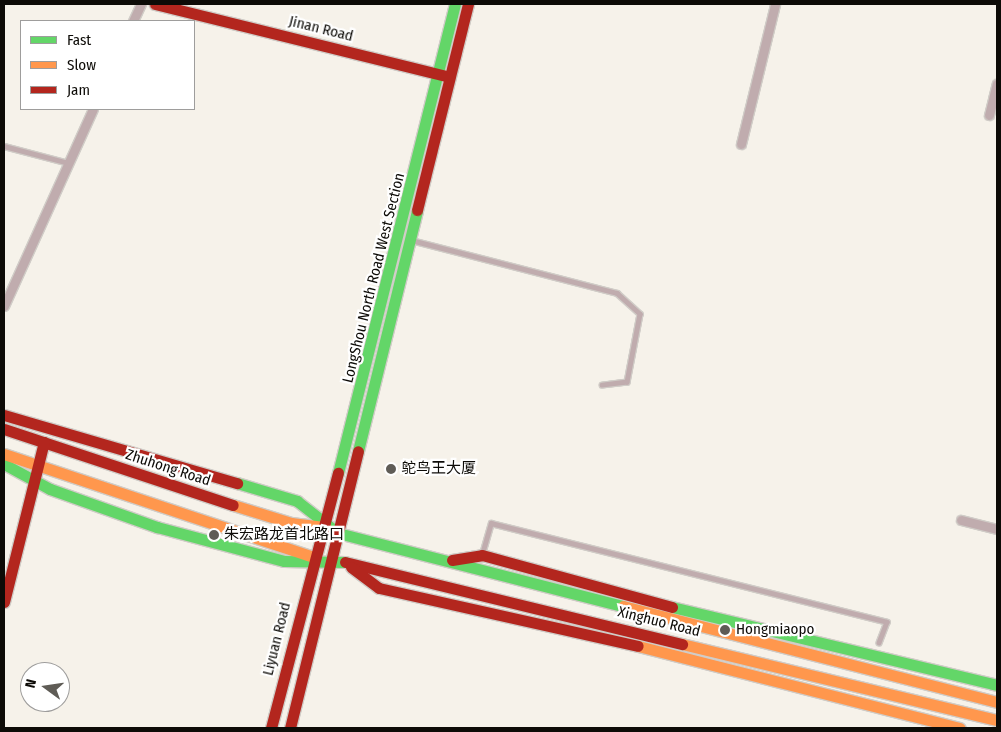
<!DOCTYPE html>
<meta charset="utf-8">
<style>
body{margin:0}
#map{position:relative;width:1001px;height:732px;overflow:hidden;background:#f6f2ea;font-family:"Fira Sans Condensed","Noto Sans SC",sans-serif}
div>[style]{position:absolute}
.roads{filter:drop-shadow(1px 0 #d0ccc7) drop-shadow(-1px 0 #d0ccc7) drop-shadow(0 1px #d0ccc7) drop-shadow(0 -1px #d0ccc7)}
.lane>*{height:4.5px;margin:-2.25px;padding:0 2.25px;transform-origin:2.25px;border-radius:2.25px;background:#c0acae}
.street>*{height:9px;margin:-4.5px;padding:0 4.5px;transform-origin:4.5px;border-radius:4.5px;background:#c0acae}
.fast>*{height:11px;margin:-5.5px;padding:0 5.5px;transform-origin:5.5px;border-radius:5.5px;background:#63d668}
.slow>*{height:11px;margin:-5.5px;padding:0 5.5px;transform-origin:5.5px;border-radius:5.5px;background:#ff974d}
.jam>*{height:11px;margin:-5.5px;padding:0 5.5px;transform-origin:5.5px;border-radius:5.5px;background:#b3261e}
.dots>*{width:14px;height:14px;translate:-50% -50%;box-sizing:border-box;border:2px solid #fff;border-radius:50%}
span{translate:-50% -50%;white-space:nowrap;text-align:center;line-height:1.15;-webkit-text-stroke:4.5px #fff;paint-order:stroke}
.street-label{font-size:15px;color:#0d0b07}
.poi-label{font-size:15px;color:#0d0b07}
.left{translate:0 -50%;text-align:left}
.frame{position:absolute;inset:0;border:5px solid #0d0b07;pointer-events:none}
.legend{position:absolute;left:20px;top:20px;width:175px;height:90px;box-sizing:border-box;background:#fff;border:1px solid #9e9d9c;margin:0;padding:6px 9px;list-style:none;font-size:15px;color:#0d0b07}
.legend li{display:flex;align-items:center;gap:10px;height:25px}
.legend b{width:25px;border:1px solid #9e9d9c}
.north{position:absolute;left:20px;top:662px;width:50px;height:50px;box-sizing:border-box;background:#fff;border:1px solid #9e9d9c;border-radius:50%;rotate:284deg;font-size:14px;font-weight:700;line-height:20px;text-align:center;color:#0d0b07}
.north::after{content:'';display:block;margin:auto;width:18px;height:22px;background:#5f5c56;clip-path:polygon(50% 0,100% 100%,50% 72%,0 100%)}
</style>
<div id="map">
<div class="roads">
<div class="lane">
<div style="left:4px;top:146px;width:67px;rotate:14.7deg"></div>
<div style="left:411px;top:240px;width:213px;rotate:14.4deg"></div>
<div style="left:617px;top:293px;width:31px;rotate:42deg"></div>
<div style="left:640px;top:314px;width:69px;rotate:100.8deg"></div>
<div style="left:627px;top:382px;width:25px;rotate:173deg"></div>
<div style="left:482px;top:554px;width:32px;rotate:-74deg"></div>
<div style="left:491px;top:523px;width:408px;rotate:14deg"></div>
<div style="left:887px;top:622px;width:22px;rotate:111deg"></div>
</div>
<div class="street">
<div style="left:133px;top:21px;width:19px;rotate:-65deg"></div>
<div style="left:989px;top:115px;width:32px;rotate:-76deg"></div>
<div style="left:741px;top:144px;width:144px;rotate:-76.3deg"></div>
<div style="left:4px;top:306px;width:216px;rotate:-65.7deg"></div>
<div style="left:961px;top:520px;width:37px;rotate:14deg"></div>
</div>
<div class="fast">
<div style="left:358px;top:451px;width:248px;rotate:-76.2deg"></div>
<div style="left:4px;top:464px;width:52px;rotate:28.5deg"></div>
<div style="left:50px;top:489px;width:114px;rotate:19.6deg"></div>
<div style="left:157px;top:527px;width:131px;rotate:15deg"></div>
<div style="left:284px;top:561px;width:61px;rotate:0.9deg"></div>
<div style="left:338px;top:473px;width:483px;rotate:-76deg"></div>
<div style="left:237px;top:483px;width:63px;rotate:16.7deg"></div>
<div style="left:297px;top:501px;width:52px;rotate:38deg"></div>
<div style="left:338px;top:533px;width:294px;rotate:14.4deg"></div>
<div style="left:672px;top:607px;width:334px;rotate:13.5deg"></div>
</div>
<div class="slow">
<div style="left:4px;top:454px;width:323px;rotate:18.4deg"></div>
<div style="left:233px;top:505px;width:61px;rotate:17.2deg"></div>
<div style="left:291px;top:523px;width:35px;rotate:7deg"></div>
<div style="left:623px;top:606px;width:386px;rotate:14.4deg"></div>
<div style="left:682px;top:644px;width:324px;rotate:13.6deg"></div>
<div style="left:638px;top:646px;width:332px;rotate:14.3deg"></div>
</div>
<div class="jam">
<div style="left:155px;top:4px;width:300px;rotate:13.9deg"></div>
<div style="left:417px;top:210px;width:212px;rotate:-76.1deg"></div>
<div style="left:4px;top:415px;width:243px;rotate:16.3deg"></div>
<div style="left:4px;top:429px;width:241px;rotate:18.4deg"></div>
<div style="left:452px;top:560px;width:30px;rotate:-9deg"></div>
<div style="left:482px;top:555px;width:197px;rotate:15.3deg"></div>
<div style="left:345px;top:562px;width:347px;rotate:13.7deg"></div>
<div style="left:351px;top:567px;width:35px;rotate:37deg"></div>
<div style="left:379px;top:588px;width:265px;rotate:12.6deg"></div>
<div style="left:4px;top:602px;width:165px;rotate:-76deg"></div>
<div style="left:271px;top:728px;width:264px;rotate:-75.3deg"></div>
<div style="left:290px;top:728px;width:285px;rotate:-76.2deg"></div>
</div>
</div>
<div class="dots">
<div style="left:391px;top:469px;background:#5f5c56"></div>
<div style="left:214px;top:535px;background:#5f5c56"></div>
<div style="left:725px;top:630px;background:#5f5c56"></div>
</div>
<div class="street-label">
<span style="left:321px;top:29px;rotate:14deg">Jinan Road</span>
<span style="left:374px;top:278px;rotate:-76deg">LongShou North Road West Section</span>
<span style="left:168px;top:468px;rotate:18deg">Zhuhong Road</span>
<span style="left:659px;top:622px;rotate:14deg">Xinghuo Road</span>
<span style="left:277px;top:639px;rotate:-76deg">Liyuan Road</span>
</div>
<div class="poi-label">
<span class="left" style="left:401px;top:469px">鸵鸟王大厦</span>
<span class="left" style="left:224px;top:535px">朱宏路龙首北路口</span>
<span class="left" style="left:736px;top:630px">Hongmiaopo</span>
</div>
<div class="frame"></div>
<ul class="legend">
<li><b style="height:6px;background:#63d668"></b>Fast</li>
<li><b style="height:6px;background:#ff974d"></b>Slow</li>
<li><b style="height:6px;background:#b3261e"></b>Jam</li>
</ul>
<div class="north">N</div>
</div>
